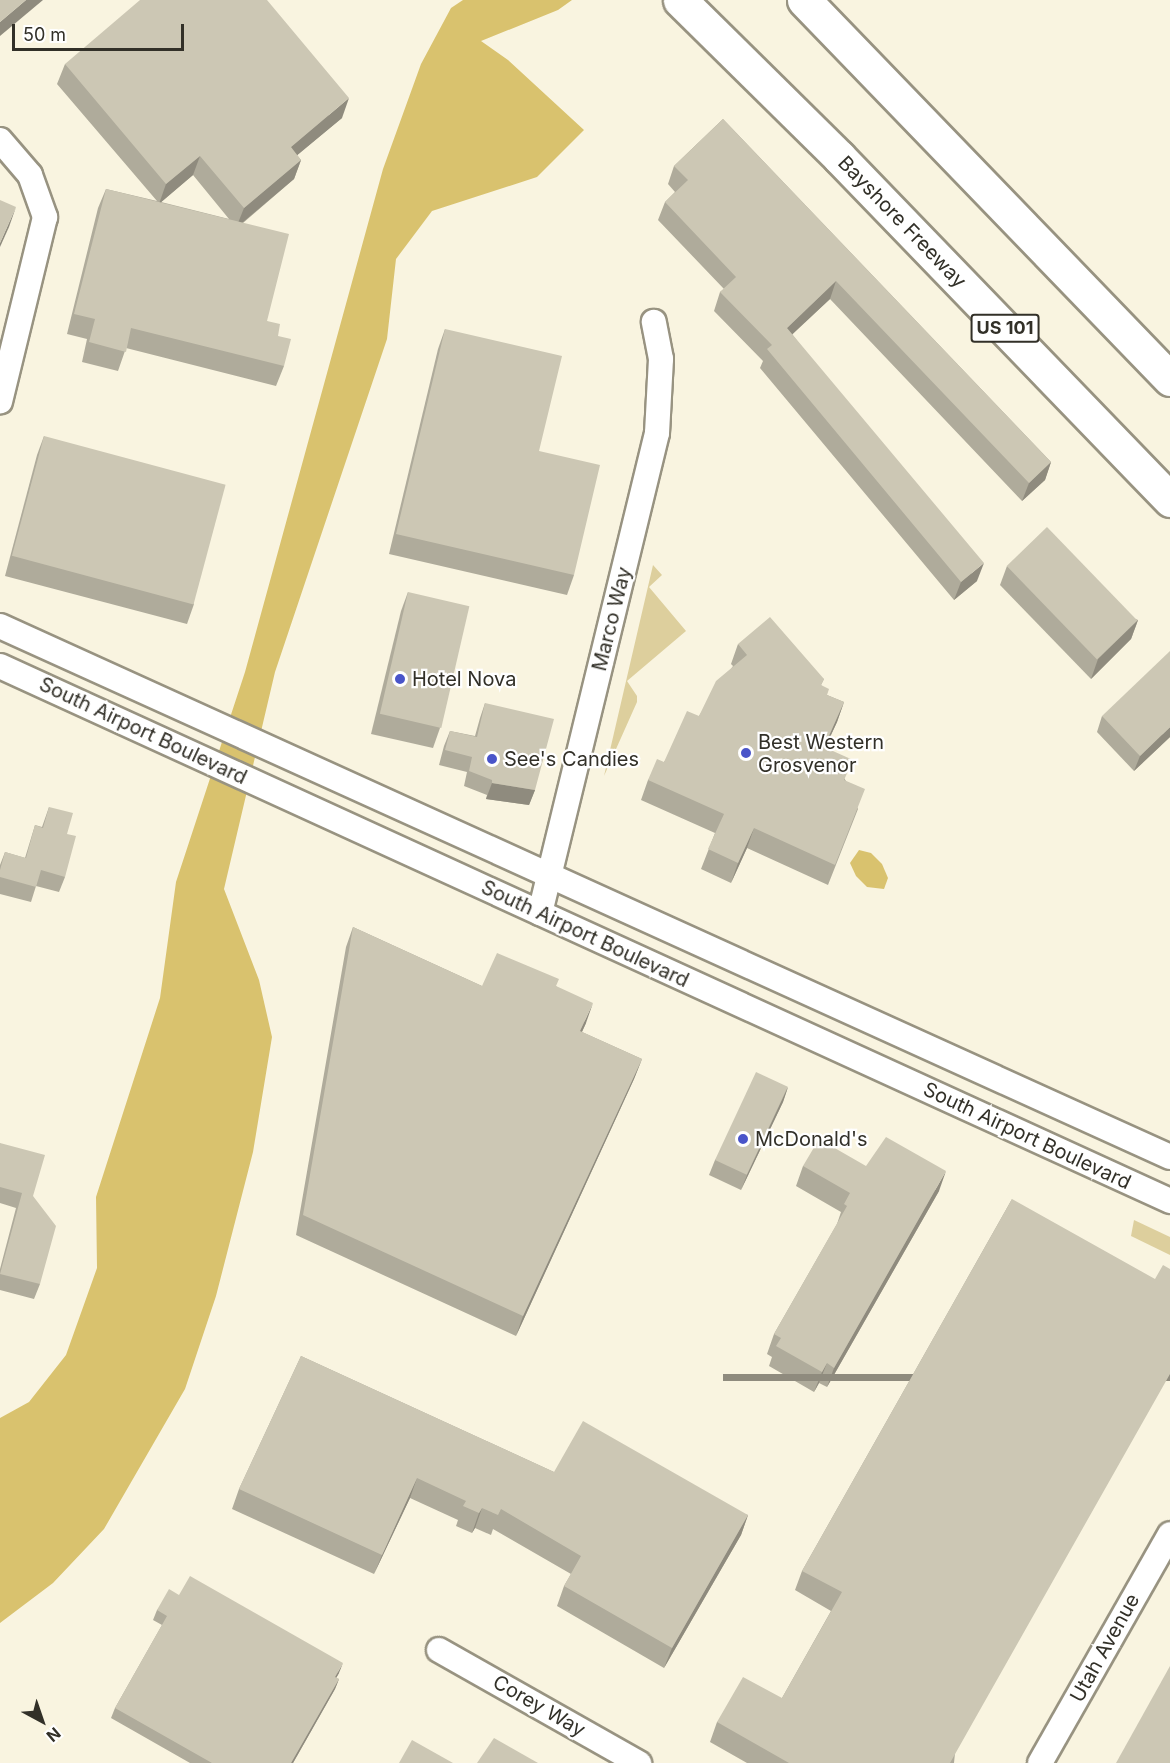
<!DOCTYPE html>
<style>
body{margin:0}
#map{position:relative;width:1170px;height:1763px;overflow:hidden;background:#f9f4e0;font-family:Inter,sans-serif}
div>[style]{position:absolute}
.green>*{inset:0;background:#ddcf9d}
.water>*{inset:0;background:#d9c26e}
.roads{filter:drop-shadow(2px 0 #989381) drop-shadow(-2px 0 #989381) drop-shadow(0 2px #989381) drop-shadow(0 -2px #989381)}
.minor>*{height:24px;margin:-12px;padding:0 12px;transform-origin:12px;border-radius:12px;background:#fff}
.highway>*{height:33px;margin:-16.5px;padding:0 16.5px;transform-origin:16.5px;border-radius:16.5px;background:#fff}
.wall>*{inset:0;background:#afab9b}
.shaded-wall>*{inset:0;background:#8f8b7e;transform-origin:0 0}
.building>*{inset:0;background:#ccc7b4;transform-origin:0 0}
.dots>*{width:16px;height:16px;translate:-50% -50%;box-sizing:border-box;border:3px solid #fff;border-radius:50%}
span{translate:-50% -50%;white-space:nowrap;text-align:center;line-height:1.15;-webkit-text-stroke:4.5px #fff;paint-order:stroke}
.shield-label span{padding:2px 4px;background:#fff;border:2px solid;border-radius:4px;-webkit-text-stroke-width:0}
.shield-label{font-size:18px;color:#323028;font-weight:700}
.street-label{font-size:20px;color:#323028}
.poi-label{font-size:20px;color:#323028}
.left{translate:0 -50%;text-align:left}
.north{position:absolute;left:12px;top:1691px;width:60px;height:60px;-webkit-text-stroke:4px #fff;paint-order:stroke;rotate:140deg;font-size:16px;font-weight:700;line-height:24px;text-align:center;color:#323028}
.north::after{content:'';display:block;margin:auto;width:21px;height:27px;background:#323028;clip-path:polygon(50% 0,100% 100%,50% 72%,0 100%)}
.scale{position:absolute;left:12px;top:24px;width:172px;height:27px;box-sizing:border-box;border:3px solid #323028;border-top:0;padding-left:8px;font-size:18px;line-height:21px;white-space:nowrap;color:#323028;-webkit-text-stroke:4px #fff;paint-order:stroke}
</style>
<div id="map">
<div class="green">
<div style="clip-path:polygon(653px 565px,662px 575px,649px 587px,686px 631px,627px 681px,637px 696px,637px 702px,604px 776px)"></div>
<div style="clip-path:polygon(1134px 1220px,1170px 1237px,1170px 1255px,1131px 1236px)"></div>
</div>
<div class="water">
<div style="clip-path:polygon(463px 0,572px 0,558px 10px,481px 41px,508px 60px,584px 130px,537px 177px,432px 211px,396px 259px,387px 339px,275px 672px,224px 889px,259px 980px,272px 1037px,253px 1152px,216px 1296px,185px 1389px,104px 1529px,53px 1583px,0 1623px,0 1418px,29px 1402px,66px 1355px,97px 1268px,96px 1197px,160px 998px,176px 882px,245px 672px,383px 169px,421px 64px,451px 8px)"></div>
<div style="clip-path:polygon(859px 850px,871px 853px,882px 864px,888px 878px,884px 889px,867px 887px,856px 876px,850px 863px)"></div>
</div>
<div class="roads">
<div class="minor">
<div style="left:0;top:140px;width:46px;rotate:49.4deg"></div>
<div style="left:30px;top:175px;width:45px;rotate:70.3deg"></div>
<div style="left:45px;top:217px;width:190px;rotate:103.7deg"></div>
<div style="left:0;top:626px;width:1285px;rotate:24.41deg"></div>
<div style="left:0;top:666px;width:1287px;rotate:24.57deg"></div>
<div style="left:540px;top:913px;width:494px;rotate:-76.3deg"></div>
<div style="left:657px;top:433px;width:74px;rotate:-86.9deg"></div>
<div style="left:661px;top:359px;width:38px;rotate:-101deg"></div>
<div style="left:439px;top:1650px;width:230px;rotate:29.5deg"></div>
<div style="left:1040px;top:1763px;width:263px;rotate:-60.4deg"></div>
</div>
<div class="highway">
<div style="left:680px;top:0;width:223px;rotate:44.6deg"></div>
<div style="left:839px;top:157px;width:477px;rotate:46deg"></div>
<div style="left:804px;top:0;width:527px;rotate:46deg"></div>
</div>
</div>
<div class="wall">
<div style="clip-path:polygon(evenodd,65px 64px,342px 118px,297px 155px,301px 160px,294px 179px,243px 223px,267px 321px,278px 336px,284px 366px,276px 386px,126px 348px,118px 371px,82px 362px,87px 339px,67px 334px,98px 208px,106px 189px,157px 201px,57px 84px,65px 64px,193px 175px,229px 219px,161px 202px,193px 175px)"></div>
<div style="clip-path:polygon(723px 119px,1051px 462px,1045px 480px,1022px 501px,830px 299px,792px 334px,977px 581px,954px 600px,760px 368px,763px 361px,714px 311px,720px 292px,724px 289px,658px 220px,665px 202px,675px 192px,668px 184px,674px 166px)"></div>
<div style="clip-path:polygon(445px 329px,539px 451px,574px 575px,567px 595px,389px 554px,438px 349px)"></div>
<div style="clip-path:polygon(44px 436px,194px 604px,187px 624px,5px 576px,37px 455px)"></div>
<div style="clip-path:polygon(1007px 566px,1138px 620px,1131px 639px,1091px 679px,1000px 585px)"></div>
<div style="clip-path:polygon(408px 592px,440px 728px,433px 748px,371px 734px,401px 611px)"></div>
<div style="clip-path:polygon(738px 644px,824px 679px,821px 685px,827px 695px,844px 702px,837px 722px,825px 748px,846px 781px,858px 809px,828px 885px,747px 848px,731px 883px,701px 869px,715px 833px,641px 800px,648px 780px,664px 762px,699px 716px,733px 666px,731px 664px)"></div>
<div style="clip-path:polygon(485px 703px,535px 790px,529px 805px,486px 799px,487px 795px,464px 786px,467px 772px,439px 765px,444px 746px,450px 731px,475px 736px,480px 718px)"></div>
<div style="clip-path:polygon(1102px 716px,1170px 737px,1134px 771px,1097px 732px)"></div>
<div style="clip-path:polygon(49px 807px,67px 834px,65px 877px,59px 892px,36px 886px,31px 902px,0 894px,0 865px,5px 852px,25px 858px,35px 825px,42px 827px)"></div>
<div style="clip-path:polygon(353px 927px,482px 986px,556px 986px,586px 1023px,582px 1032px,642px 1059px,634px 1079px,516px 1336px,296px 1235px,346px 947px)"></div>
<div style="clip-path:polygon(788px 1087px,783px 1102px,741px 1190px,709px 1175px,715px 1160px)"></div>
<div style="clip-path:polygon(0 1143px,33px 1196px,40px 1284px,34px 1299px,0 1290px,0 1269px,16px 1208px,0 1203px)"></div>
<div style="clip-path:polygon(803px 1166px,866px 1166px,939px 1191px,827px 1387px,819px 1383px,814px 1392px,769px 1366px,772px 1357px,767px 1354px,774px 1334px,837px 1224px,841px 1212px,796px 1186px)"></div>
<div style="clip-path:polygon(1012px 1199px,954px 1763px,747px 1763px,710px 1742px,717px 1722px,782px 1698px,831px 1611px,795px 1590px,802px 1571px)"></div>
<div style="clip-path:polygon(301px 1356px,554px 1472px,748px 1515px,741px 1535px,664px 1668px,557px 1606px,564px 1586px,571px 1574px,493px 1529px,491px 1535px,475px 1528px,472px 1533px,456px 1526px,458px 1520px,410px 1498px,374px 1574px,232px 1509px,239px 1489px)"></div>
<div style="clip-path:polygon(179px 1595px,339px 1673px,336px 1678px,339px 1679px,335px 1689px,293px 1763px,190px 1763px,111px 1718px,115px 1708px,162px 1625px,153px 1620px,157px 1610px)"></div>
</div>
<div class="shaded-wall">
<div style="clip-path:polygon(26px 0,43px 0,0 36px,0 22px)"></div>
<div style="clip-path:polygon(349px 98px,342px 118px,283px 167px,291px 147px)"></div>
<div style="clip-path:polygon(200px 156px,193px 175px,159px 204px,166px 184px)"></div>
<div style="clip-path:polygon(301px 160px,294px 179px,236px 228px,244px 208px)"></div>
<div style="clip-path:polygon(16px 207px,9px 227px,0 247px,0 243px)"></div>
<div style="clip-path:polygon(836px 281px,830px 299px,780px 346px,787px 328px)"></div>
<div style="clip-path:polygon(1051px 462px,1045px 480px,1022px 501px,1029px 483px)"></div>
<div style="clip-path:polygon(984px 563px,977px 581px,954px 600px,961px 582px)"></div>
<div style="clip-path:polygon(1138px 620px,1131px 639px,1091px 679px,1098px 659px)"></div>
<div style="clip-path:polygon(844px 702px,837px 722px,816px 767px,824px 747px)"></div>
<div style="clip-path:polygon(1170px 727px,1170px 737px,1134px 771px,1140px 756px)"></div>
<div style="clip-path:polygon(492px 783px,535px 790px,529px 805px,486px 799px)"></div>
<div style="clip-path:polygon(754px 828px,747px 848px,731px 883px,738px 863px)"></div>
<div style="clip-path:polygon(593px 1003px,586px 1023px,573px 1051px,580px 1031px)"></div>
<div style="clip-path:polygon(642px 1059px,634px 1079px,516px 1336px,523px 1316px)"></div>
<div style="clip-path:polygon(788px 1087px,783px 1102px,741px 1190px,747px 1175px)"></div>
<div style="clip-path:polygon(946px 1171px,939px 1191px,827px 1387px,834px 1368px)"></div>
<div style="clip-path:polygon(827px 1363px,819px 1383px,814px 1392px,822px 1372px)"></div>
<div style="left:1170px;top:1374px;width:7px;height:447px;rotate:90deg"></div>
<div style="clip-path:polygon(417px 1478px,410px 1498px,374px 1574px,382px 1555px)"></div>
<div style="clip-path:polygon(482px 1508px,475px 1528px,472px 1533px,479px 1513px)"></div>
<div style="clip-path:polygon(748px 1515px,741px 1535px,664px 1668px,672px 1648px)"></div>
<div style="clip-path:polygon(343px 1663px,339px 1673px,331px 1687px,335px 1677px)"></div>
<div style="clip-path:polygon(339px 1679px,335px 1689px,293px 1763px,291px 1763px)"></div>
</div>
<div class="building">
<div style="clip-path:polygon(0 0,26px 0,0 22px)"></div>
<div style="clip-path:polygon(140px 0,267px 0,349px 98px,291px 147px,301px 160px,244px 208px,200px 156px,166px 184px,65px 64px)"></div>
<div style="clip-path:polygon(723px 119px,1051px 462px,1029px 483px,836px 281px,787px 328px,984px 563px,961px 582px,767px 349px,772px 345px,720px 292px,736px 277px,665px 202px,688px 180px,674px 166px)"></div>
<div style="clip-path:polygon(106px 189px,289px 234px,267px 321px,280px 324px,278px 336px,291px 339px,284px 366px,131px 328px,126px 352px,89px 342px,95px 319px,74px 314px)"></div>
<div style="clip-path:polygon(0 200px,16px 207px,0 243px)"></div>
<div style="clip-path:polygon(445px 329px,562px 356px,539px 451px,600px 465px,574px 575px,396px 534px)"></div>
<div style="left:44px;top:436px;width:188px;height:124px;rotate:15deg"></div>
<div style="left:1047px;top:527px;width:130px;height:56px;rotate:46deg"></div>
<div style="left:408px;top:592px;width:63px;height:125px;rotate:13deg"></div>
<div style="clip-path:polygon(770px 617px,824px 679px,821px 685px,829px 689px,827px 695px,844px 702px,824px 747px,853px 760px,844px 780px,865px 789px,835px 865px,754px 828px,738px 863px,708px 849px,724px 814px,648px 780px,657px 759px,664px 762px,687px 711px,699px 716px,716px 681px,747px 655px,738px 644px)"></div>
<div style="clip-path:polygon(1170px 651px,1170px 727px,1140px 756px,1102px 716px)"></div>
<div style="clip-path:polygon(485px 703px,554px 719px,535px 790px,492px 783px,492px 780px,469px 771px,472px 757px,445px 750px,450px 731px,477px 737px)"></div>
<div style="clip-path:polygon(49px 807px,73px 813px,67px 834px,76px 836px,65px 877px,41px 870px,36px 887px,0 877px,0 870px,5px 852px,26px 858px,35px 825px,43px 828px)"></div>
<div style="clip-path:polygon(353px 927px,482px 986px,497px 953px,559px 979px,556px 986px,593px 1003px,580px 1031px,642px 1059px,523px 1316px,303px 1215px)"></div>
<div style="left:756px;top:1072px;width:35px;height:97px;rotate:25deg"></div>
<div style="clip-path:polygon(886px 1137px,946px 1171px,834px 1368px,827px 1363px,822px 1372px,776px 1346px,781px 1338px,774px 1334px,847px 1206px,844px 1204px,850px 1193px,803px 1166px,819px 1139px,866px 1166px)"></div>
<div style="clip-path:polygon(0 1143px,45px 1155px,33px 1196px,56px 1226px,40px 1284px,0 1274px,22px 1193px,0 1187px)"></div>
<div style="clip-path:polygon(1012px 1199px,1155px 1279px,1163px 1265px,1170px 1269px,1170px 1374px,950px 1763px,789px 1763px,717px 1722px,743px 1677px,782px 1698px,842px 1592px,802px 1571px)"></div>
<div style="clip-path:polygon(301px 1356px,554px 1472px,583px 1421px,748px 1515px,672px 1648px,564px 1586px,581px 1556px,501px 1509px,498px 1515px,482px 1508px,479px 1513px,463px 1506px,466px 1501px,417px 1478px,382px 1555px,239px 1489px)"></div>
<div style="clip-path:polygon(190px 1576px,343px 1663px,335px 1677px,339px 1679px,291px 1763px,212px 1763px,115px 1708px,167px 1616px,157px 1610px,169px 1589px,179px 1595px)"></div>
<div style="clip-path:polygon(1170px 1666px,1170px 1763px,1116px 1763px)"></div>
<div style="clip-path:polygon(494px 1738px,538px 1763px,477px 1763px)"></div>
<div style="clip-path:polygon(412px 1740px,453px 1763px,399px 1763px)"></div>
</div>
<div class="dots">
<div style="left:400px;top:679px;background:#4954c9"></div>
<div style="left:746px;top:753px;background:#4954c9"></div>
<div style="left:492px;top:759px;background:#4954c9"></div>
<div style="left:743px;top:1139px;background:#4954c9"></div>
</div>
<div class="shield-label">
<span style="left:1005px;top:328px">US 101</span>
</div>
<div class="street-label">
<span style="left:902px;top:222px;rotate:46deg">Bayshore Freeway</span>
<span style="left:612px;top:619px;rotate:-76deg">Marco Way</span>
<span style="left:143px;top:731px;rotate:25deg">South Airport Boulevard</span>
<span style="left:585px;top:934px;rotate:25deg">South Airport Boulevard</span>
<span style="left:1027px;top:1136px;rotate:25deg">South Airport Boulevard</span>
<span style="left:1105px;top:1648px;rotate:-61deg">Utah Avenue</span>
<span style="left:539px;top:1706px;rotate:30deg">Corey Way</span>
</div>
<div class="poi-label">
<span class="left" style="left:412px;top:679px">Hotel Nova</span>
<span class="left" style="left:758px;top:754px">Best Western<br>Grosvenor</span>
<span class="left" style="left:504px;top:759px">See's Candies</span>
<span class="left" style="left:755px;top:1139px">McDonald's</span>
</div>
<div class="north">N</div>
<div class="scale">50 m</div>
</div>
